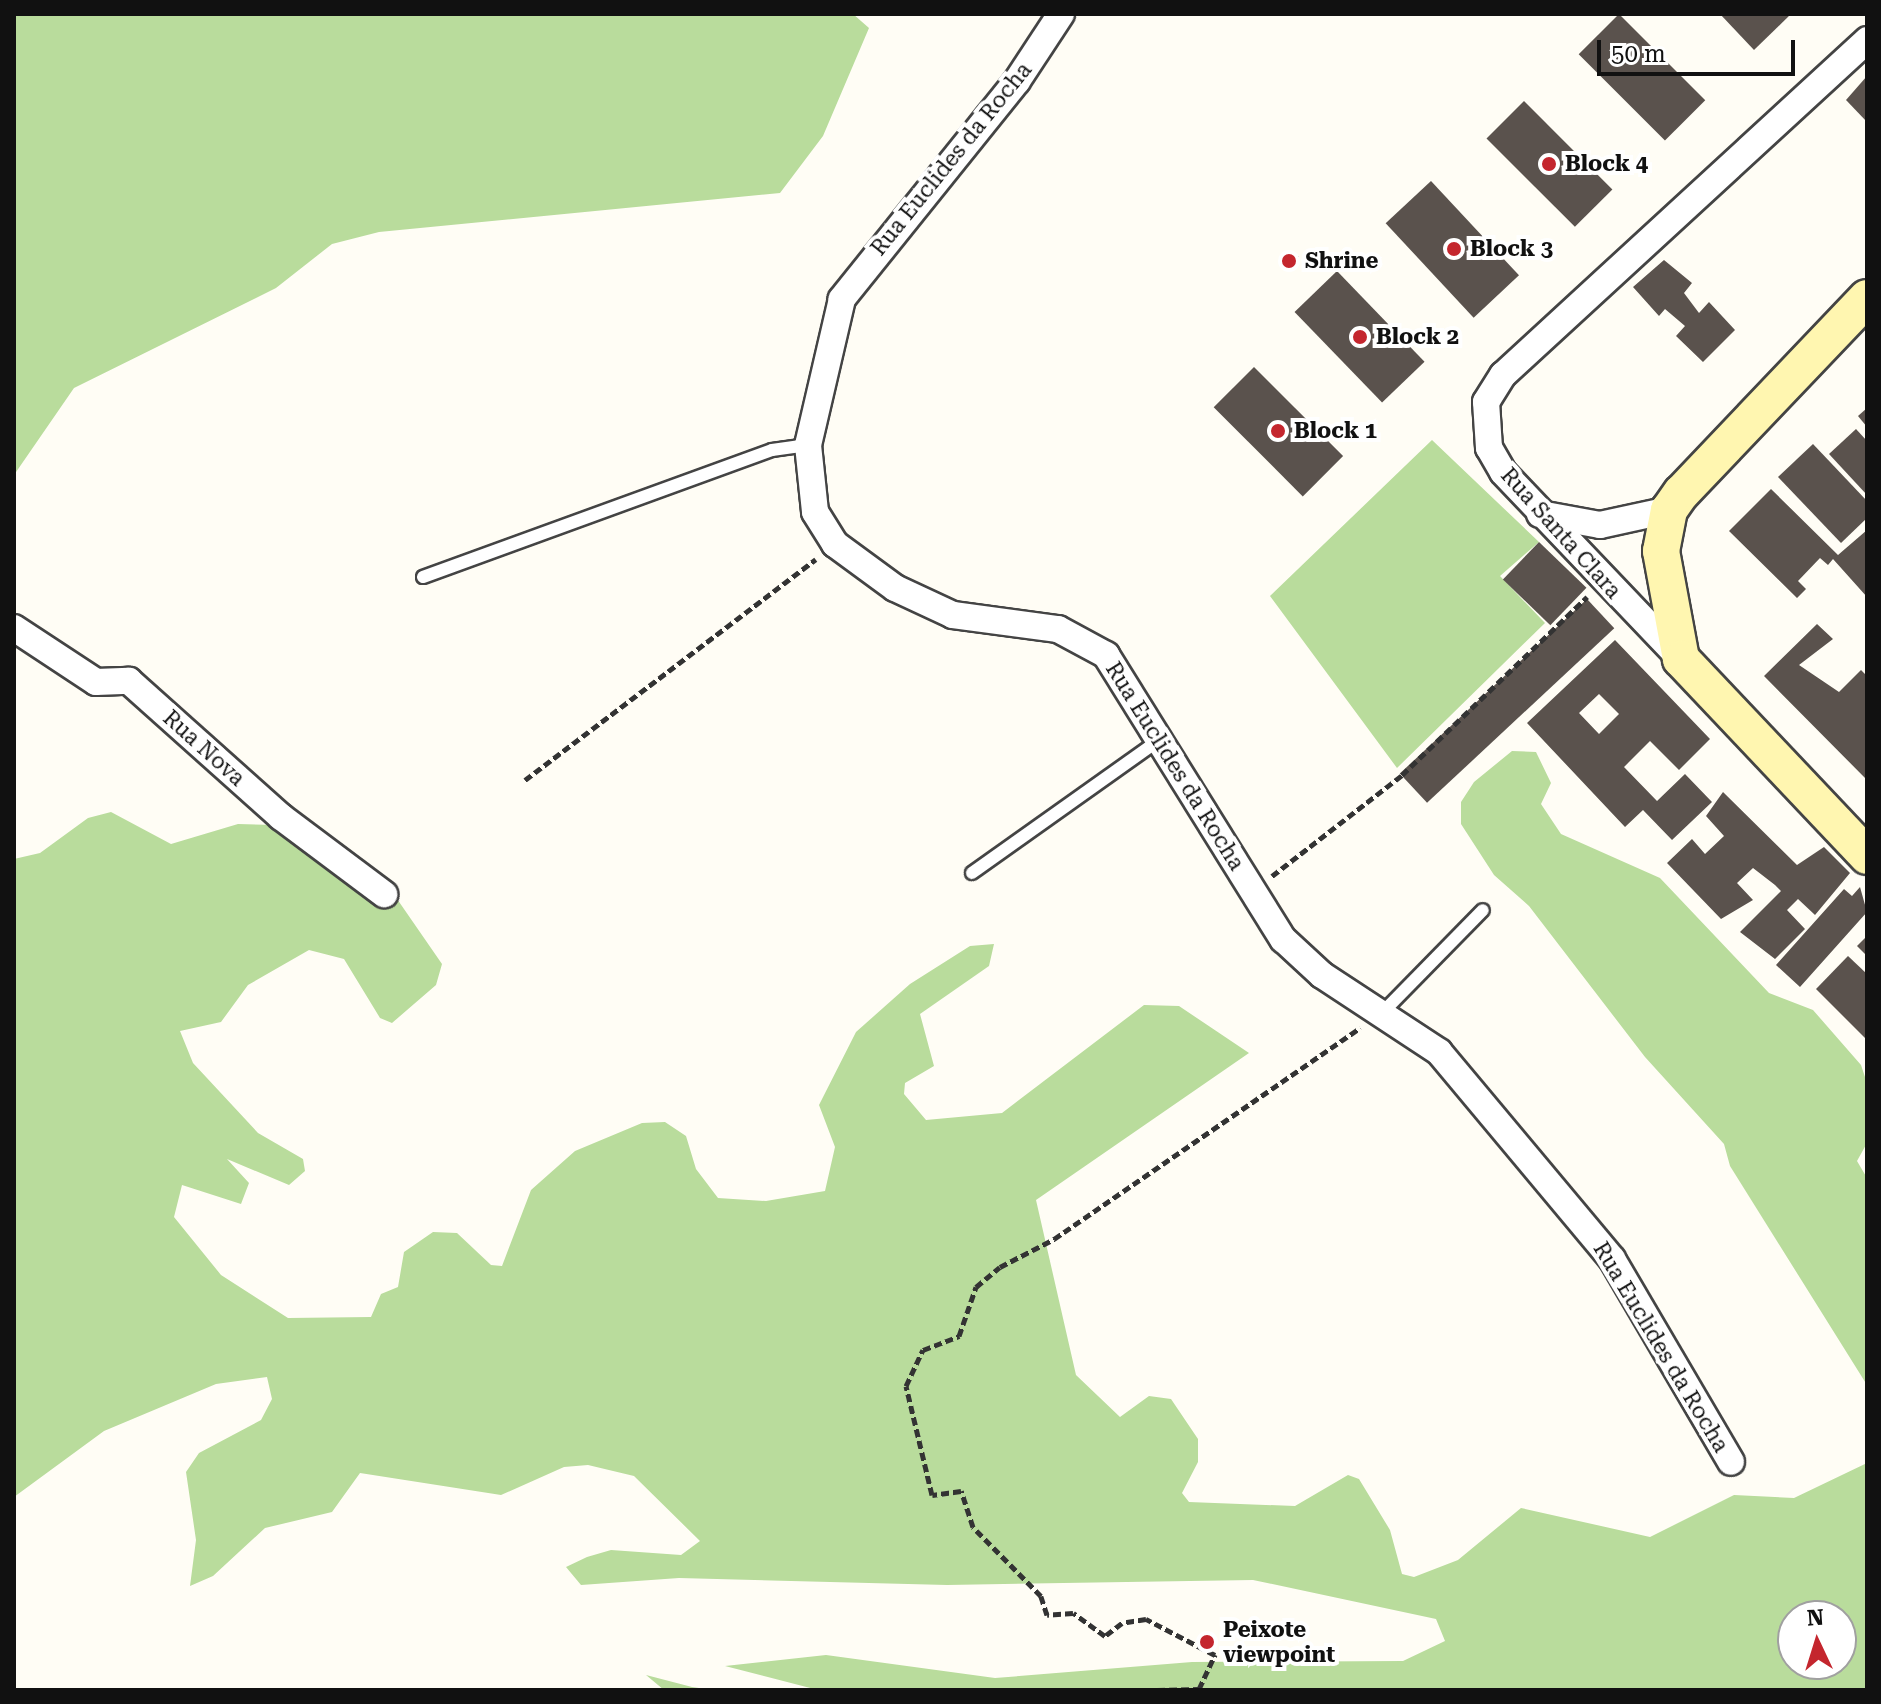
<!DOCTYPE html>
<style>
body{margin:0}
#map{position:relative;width:1881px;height:1704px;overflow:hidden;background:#fffdf5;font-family:"Roboto Serif",serif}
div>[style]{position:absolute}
.forest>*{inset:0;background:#b9dc9c}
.building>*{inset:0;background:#5a524d;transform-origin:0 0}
.path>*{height:5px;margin-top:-2.5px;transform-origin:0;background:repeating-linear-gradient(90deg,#333 0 8px,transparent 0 12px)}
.roads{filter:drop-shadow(2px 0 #444) drop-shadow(-2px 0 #444) drop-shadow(0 2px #444) drop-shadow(0 -2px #444)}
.service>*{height:12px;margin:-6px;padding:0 6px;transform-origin:6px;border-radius:6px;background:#fff}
.minor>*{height:26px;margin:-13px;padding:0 13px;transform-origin:13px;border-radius:13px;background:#fff}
.secondary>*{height:36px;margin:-18px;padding:0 18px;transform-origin:18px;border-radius:18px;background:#fff6b0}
.dots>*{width:22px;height:22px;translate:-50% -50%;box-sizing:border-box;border:4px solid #fff;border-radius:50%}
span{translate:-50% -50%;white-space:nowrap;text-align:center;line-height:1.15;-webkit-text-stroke:8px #fff;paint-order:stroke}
.street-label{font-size:22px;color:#111}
.poi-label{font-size:22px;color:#111;font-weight:700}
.left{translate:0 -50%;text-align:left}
.frame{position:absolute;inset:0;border:16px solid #111;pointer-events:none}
.north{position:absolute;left:1777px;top:1600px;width:80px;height:80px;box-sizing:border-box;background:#fff;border:2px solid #a0a0a0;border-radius:50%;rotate:356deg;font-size:22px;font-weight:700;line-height:32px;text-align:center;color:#111}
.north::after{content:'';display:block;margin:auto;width:28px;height:36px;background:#c4262e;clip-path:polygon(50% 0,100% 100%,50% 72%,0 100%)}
.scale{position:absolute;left:1597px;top:40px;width:198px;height:36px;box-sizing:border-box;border:4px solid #111;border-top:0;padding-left:10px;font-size:24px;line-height:28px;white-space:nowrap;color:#111;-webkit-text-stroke:6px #fff;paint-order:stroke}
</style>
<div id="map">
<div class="forest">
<div style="clip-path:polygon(14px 14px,853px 14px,869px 28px,823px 136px,780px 193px,379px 232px,332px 244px,276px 288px,74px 388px,14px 475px)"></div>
<div style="clip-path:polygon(1432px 440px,1539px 542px,1500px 576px,1545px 623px,1397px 768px,1270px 596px)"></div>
<div style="clip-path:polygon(1512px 751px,1536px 752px,1551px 783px,1541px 804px,1561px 834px,1660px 878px,1769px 993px,1813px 1010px,1861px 1065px,1867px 1083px,1867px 1143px,1857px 1161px,1867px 1178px,1867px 1385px,1730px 1166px,1724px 1144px,1645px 1057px,1529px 906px,1494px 875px,1461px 824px,1461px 802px,1474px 782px)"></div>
<div style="clip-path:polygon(evenodd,111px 812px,171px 844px,238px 824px,274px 825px,395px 896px,442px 964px,436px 985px,392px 1023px,380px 1018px,344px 959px,309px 950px,248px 985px,221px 1022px,180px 1031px,193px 1063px,258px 1133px,303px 1159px,305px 1171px,289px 1185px,227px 1159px,249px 1183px,241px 1204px,182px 1185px,174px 1217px,221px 1275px,288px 1318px,371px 1317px,381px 1294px,398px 1287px,404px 1252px,433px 1232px,457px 1233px,491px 1265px,502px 1266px,531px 1190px,575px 1151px,642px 1123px,665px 1122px,686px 1136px,696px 1169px,718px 1198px,766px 1201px,825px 1191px,835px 1147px,819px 1105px,856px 1032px,910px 984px,970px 946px,994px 944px,989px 966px,920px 1014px,934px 1066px,905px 1083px,904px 1094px,926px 1120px,1002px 1113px,1144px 1005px,1179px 1006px,1249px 1053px,1036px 1200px,1076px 1375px,1120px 1417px,1149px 1396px,1171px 1399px,1198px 1439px,1198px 1462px,1182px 1493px,1189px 1502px,1295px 1506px,1348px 1475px,1359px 1479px,1390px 1530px,1402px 1574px,1414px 1577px,1458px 1560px,1521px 1508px,1650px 1537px,1734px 1495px,1794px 1498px,1867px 1463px,1867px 1690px,818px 1690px,725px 1666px,826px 1655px,995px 1678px,1192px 1662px,1403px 1661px,1445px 1641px,1436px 1619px,1253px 1580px,947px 1585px,679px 1578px,581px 1585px,566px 1567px,587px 1557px,611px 1550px,681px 1555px,700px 1541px,634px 1476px,588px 1465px,564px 1467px,501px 1495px,360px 1473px,332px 1512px,265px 1528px,213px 1576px,190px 1586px,196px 1540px,186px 1472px,199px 1453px,261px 1420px,272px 1399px,267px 1377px,216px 1384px,104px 1431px,14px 1497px,14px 859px,40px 853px,88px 818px,111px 812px,1793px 1616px,1841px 1616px,1841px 1664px,1793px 1664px,1793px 1616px)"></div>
<div style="clip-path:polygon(646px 1675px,692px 1687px,713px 1690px,664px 1690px)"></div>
</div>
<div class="building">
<div style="left:1619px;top:14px;width:122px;height:57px;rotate:45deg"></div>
<div style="clip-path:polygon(1720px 14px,1791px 14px,1754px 50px)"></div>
<div style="clip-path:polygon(1867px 76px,1867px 122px,1846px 100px)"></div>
<div style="left:1524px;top:101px;width:125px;height:53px;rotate:45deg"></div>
<div style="left:1431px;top:181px;width:129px;height:62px;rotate:47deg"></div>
<div style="clip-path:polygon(1664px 260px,1692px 283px,1684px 293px,1699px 313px,1709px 302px,1735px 330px,1703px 362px,1676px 336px,1685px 326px,1665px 309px,1659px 316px,1633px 287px)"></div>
<div style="left:1337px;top:271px;width:126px;height:59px;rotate:46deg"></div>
<div style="left:1254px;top:367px;width:126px;height:57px;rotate:45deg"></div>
<div style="clip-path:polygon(1867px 408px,1867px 427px,1858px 416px)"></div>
<div style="clip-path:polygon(1856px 429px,1867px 441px,1867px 495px,1829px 454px)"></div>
<div style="clip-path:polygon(1813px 444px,1867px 501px,1867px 518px,1841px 543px,1778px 477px)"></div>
<div style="clip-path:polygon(1771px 489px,1838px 555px,1867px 530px,1867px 597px,1833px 559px,1828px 565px,1820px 558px,1798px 581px,1806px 589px,1797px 598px,1729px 531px)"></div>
<div style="left:1539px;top:542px;width:66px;height:52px;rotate:44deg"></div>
<div style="left:1587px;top:599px;width:40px;height:256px;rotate:47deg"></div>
<div style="clip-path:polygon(1817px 624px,1833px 639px,1799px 665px,1839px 692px,1861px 670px,1867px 676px,1867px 780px,1764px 676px)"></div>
<div style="clip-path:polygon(evenodd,1615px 640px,1710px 739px,1679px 770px,1650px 741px,1624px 767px,1657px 801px,1685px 774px,1712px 802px,1672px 840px,1643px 810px,1625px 827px,1527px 723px,1615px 640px,1599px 694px,1619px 714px,1599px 734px,1579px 713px,1599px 694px)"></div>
<div style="clip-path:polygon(1723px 792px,1797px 865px,1824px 847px,1850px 873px,1815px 915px,1798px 899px,1787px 910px,1805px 929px,1775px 959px,1740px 932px,1781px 891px,1775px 885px,1753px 868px,1737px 883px,1753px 900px,1721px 919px,1667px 863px,1692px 839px,1705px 854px,1724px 836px,1706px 816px)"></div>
<div style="clip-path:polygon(1860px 887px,1867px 912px,1800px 987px,1776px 965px,1844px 889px,1852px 896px)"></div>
<div style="clip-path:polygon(1867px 936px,1867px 956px,1857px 946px)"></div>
<div style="clip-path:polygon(1848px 956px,1867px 974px,1867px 1040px,1816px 989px)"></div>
</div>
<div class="path">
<div style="left:1291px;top:259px;width:11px;rotate:-10deg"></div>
<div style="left:525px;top:780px;width:365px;rotate:-37.2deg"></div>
<div style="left:1272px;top:876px;width:165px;rotate:-37.8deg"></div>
<div style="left:1402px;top:775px;width:257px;rotate:-43.9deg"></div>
<div style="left:1157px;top:1690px;width:42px;rotate:-1.4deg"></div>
<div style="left:1199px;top:1689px;width:38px;rotate:-65deg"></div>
<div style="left:1215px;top:1655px;width:78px;rotate:-152.4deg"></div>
<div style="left:1146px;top:1619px;width:24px;rotate:171deg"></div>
<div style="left:1122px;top:1623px;width:21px;rotate:143deg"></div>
<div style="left:1105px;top:1636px;width:39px;rotate:-144deg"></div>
<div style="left:1073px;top:1613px;width:26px;rotate:176deg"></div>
<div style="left:1047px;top:1615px;width:20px;rotate:-108deg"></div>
<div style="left:1041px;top:1596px;width:97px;rotate:-134.6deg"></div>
<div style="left:973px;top:1527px;width:38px;rotate:-108deg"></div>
<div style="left:961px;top:1491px;width:29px;rotate:172deg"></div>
<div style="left:932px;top:1495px;width:112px;rotate:-103.4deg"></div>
<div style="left:906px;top:1386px;width:40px;rotate:-65deg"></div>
<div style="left:923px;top:1350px;width:39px;rotate:-21deg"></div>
<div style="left:959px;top:1336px;width:52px;rotate:-70.9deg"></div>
<div style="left:976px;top:1287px;width:31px;rotate:-40deg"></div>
<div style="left:1000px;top:1267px;width:61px;rotate:-27.4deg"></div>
<div style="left:1054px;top:1239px;width:372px;rotate:-34.6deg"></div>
</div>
<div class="roads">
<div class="service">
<div style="left:423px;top:577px;width:371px;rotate:-20deg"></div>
<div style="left:772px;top:450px;width:36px;rotate:-8deg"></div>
<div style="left:972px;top:873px;width:229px;rotate:-35.4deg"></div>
<div style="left:1384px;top:1011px;width:141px;rotate:-45.6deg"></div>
</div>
<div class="minor">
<div style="left:1061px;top:14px;width:80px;rotate:123.3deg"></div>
<div style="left:1017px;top:81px;width:280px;rotate:128.8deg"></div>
<div style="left:842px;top:299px;width:150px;rotate:103.1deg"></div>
<div style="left:808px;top:445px;width:67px;rotate:84deg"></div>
<div style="left:815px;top:512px;width:38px;rotate:58deg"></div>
<div style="left:835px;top:544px;width:74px;rotate:36.3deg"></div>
<div style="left:895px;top:588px;width:64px;rotate:25deg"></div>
<div style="left:953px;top:615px;width:106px;rotate:7.6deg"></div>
<div style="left:1058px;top:629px;width:55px;rotate:28.4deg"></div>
<div style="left:1106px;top:655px;width:335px;rotate:58.1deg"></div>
<div style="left:1283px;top:939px;width:53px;rotate:42.7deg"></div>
<div style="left:1322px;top:975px;width:140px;rotate:33.3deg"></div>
<div style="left:1439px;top:1052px;width:270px;rotate:50.1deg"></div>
<div style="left:1612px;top:1259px;width:235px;rotate:59.6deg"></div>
<div style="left:1540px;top:514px;width:61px;rotate:10.4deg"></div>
<div style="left:1600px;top:525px;width:71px;rotate:-12.3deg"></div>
<div style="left:14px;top:628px;width:98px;rotate:33.4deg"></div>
<div style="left:96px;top:682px;width:33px;rotate:-2deg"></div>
<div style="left:129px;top:681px;width:204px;rotate:41.8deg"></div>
<div style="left:281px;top:817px;width:129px;rotate:36.8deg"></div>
<div style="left:1681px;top:659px;width:258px;rotate:-133.6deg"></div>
<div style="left:1503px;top:472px;width:28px;rotate:-120deg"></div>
<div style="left:1489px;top:448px;width:46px;rotate:-93.7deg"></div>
<div style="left:1486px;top:402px;width:32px;rotate:-58deg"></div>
<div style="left:1503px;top:375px;width:495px;rotate:-42.6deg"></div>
</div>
<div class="secondary">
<div style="left:1867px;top:298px;width:269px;rotate:133.6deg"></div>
<div style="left:1681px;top:493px;width:21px;rotate:125deg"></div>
<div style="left:1669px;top:510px;width:42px;rotate:101deg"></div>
<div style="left:1661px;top:551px;width:110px;rotate:79.5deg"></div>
<div style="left:1681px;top:659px;width:271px;rotate:46.6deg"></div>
</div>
</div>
<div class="dots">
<div style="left:1549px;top:164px;background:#c4262e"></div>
<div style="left:1454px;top:249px;background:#c4262e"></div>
<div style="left:1289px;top:261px;background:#c4262e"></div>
<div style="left:1360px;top:337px;background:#c4262e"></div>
<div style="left:1278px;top:431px;background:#c4262e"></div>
<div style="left:1207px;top:1642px;background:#c4262e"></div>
</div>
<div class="street-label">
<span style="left:951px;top:159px;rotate:-51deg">Rua Euclides da Rocha</span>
<span style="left:1561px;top:533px;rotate:48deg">Rua Santa Clara</span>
<span style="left:204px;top:748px;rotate:42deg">Rua Nova</span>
<span style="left:1175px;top:766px;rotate:58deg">Rua Euclides da Rocha</span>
<span style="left:1661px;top:1347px;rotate:59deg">Rua Euclides da Rocha</span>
</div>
<div class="poi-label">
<span class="left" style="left:1565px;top:164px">Block 4</span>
<span class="left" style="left:1470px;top:249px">Block 3</span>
<span class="left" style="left:1305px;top:261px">Shrine</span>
<span class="left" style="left:1376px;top:337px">Block 2</span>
<span class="left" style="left:1294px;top:431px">Block 1</span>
<span class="left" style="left:1223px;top:1642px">Peixote<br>viewpoint</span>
</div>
<div class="frame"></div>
<div class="north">N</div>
<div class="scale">50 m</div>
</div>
